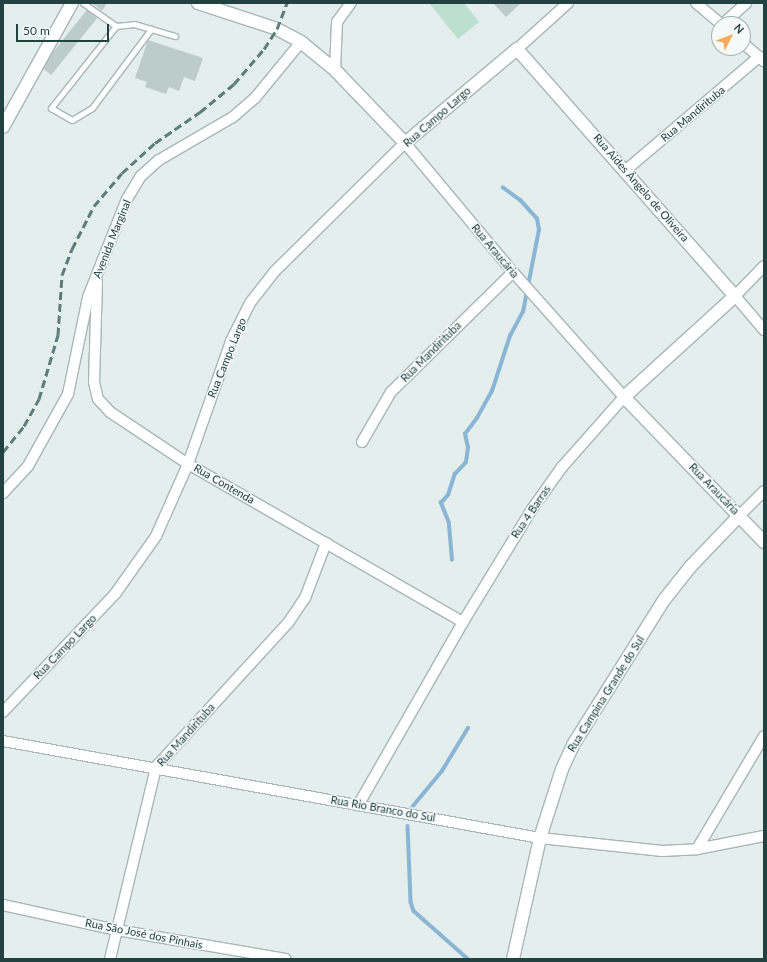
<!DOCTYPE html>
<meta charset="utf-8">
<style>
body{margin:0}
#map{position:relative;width:767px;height:962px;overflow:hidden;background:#e4eeec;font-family:Lato,sans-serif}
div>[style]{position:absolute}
.green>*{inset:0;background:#bce0cf}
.stream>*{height:3.5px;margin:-1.75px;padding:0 1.75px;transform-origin:1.75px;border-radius:1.75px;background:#8ab5d5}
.building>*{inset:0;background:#bcccc9;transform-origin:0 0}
.roads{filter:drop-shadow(1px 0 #a6b7b5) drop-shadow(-1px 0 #a6b7b5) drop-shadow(0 1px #a6b7b5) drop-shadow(0 -1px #a6b7b5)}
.lane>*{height:5px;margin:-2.5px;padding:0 2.5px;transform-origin:2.5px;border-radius:2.5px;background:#fff}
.street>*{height:10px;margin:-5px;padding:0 5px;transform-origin:5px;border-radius:5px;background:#fff}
.secondary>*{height:12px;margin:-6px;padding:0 6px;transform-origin:6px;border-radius:6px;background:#fff}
.rail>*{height:3px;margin-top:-1.5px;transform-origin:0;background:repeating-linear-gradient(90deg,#5d7c7c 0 8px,transparent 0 12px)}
span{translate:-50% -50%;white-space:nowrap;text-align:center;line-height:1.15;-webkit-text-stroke:3px #f5faf9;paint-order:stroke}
.street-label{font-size:11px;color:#224141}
.frame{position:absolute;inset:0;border:4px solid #224141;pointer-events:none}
.north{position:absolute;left:711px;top:16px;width:40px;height:40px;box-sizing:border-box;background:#f5faf9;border:1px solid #a1b0af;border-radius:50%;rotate:48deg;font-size:11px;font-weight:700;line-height:16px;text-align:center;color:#224141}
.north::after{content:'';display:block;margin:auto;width:14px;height:18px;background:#f7ab59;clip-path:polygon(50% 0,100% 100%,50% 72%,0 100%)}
.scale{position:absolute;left:16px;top:24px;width:93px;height:18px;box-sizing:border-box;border:2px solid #224141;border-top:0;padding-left:5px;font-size:12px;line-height:14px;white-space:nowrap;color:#224141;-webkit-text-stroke:3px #f5faf9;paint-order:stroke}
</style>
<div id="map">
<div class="green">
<div style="clip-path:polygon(429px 3px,464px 3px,479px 22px,458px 39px)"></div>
</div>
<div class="stream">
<div style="left:452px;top:560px;width:37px;rotate:-95deg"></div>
<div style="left:449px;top:523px;width:22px;rotate:-112deg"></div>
<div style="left:441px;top:503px;width:11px;rotate:-49deg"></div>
<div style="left:448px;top:495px;width:22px;rotate:-72deg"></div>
<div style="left:455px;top:474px;width:16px;rotate:-47deg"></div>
<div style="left:466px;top:462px;width:14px;rotate:-82deg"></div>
<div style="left:468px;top:448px;width:14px;rotate:-102deg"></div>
<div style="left:465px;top:434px;width:20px;rotate:-53deg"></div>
<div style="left:477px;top:418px;width:31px;rotate:-61deg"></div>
<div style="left:492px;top:391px;width:58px;rotate:-71.9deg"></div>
<div style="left:510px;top:336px;width:27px;rotate:-62deg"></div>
<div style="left:523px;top:312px;width:84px;rotate:-79deg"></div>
<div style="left:539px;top:230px;width:11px;rotate:-100deg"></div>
<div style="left:537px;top:219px;width:24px;rotate:-132deg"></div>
<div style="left:521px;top:201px;width:22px;rotate:-144deg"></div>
<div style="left:408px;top:812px;width:53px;rotate:-50.3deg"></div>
<div style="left:442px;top:771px;width:50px;rotate:-58.8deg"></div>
<div style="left:408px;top:826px;width:76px;rotate:87.7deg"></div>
<div style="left:411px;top:902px;width:9px;rotate:72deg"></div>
<div style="left:414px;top:911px;width:72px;rotate:41.6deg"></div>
</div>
<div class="building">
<div style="clip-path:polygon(92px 3px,107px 3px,102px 11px)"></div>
<div style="clip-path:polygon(493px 3px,521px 3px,506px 17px)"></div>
<div style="left:87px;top:10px;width:13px;height:73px;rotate:39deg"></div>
<div style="clip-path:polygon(148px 40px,203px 58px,195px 81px,184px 77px,179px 91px,169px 87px,166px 94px,145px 87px,147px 82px,135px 78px)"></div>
</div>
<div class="roads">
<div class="lane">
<div style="left:83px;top:3px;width:40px;rotate:34.9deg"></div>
<div style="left:116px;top:26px;width:18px;rotate:-6deg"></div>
<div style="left:134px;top:24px;width:43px;rotate:16.3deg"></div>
<div style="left:116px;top:26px;width:105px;rotate:128.4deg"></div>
<div style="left:51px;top:108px;width:24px;rotate:30deg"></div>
<div style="left:72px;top:120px;width:23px;rotate:-31deg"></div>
<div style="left:92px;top:108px;width:99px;rotate:-53.2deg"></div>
</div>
<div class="street">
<div style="left:696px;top:3px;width:33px;rotate:40deg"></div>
<div style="left:723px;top:24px;width:31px;rotate:-42deg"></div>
<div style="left:743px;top:43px;width:28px;rotate:41deg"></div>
<div style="left:517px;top:49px;width:69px;rotate:-42deg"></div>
<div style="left:335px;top:70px;width:48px;rotate:-87.6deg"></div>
<div style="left:337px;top:22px;width:24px;rotate:-54deg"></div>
<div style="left:626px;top:170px;width:175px;rotate:-40.4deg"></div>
<div style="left:764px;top:266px;width:42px;rotate:134deg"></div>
<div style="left:735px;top:296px;width:45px;rotate:49.5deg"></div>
<div style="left:97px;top:282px;width:100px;rotate:91.7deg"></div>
<div style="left:94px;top:382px;width:17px;rotate:77deg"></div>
<div style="left:98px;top:399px;width:18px;rotate:47deg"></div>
<div style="left:110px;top:412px;width:94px;rotate:33.7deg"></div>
<div style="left:188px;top:464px;width:317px;rotate:29.9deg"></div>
<div style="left:362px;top:442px;width:58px;rotate:-59.9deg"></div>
<div style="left:391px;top:392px;width:171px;rotate:-44.5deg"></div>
<div style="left:3px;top:493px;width:37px;rotate:-47deg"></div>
<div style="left:28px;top:466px;width:82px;rotate:-60.9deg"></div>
<div style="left:68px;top:394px;width:99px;rotate:-78.3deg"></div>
<div style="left:88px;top:297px;width:105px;rotate:-68.3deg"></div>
<div style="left:127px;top:199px;width:27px;rotate:-59deg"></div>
<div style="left:141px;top:176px;width:24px;rotate:-42deg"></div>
<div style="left:159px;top:160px;width:86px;rotate:-30.2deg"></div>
<div style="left:233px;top:117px;width:29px;rotate:-41deg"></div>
<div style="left:255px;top:98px;width:72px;rotate:-50.6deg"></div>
<div style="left:739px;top:516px;width:35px;rotate:-45deg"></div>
<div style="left:3px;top:712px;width:163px;rotate:-46.5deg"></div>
<div style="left:115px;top:594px;width:71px;rotate:-54.7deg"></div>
<div style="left:156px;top:536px;width:79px;rotate:-66deg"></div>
<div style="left:188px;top:464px;width:130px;rotate:-70.7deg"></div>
<div style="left:231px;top:341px;width:42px;rotate:-63.4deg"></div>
<div style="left:250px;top:303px;width:39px;rotate:-52deg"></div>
<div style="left:274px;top:272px;width:184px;rotate:-44.6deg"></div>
<div style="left:405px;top:143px;width:168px;rotate:50.1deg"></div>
<div style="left:513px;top:272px;width:167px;rotate:48.4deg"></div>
<div style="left:624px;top:397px;width:94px;rotate:131.5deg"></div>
<div style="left:562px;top:467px;width:52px;rotate:125.5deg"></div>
<div style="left:532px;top:509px;width:132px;rotate:121.4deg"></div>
<div style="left:463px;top:622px;width:211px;rotate:119.8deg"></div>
<div style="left:3px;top:741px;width:546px;rotate:10.24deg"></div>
<div style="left:540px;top:838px;width:123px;rotate:6.1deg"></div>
<div style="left:662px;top:851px;width:35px;rotate:-3deg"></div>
<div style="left:697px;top:849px;width:68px;rotate:-11deg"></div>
<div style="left:697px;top:849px;width:131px;rotate:-59.3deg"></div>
<div style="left:3px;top:905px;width:117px;rotate:12.4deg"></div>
<div style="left:117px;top:930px;width:171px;rotate:9.7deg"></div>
<div style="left:110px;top:959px;width:197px;rotate:-76.5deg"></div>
<div style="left:156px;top:767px;width:195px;rotate:-47.5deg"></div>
<div style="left:288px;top:623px;width:30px;rotate:-56deg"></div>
<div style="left:305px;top:598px;width:59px;rotate:-69.1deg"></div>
</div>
<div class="secondary">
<div style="left:198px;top:3px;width:83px;rotate:18.2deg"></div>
<div style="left:277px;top:29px;width:27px;rotate:28deg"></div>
<div style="left:301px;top:42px;width:44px;rotate:39.5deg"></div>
<div style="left:335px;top:70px;width:101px;rotate:46.2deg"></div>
<div style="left:405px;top:143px;width:146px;rotate:-40deg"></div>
<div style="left:517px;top:49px;width:329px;rotate:48.6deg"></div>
<div style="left:735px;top:296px;width:150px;rotate:137.7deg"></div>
<div style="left:624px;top:397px;width:202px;rotate:46deg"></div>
<div style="left:3px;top:127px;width:142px;rotate:-60.9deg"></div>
<div style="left:513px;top:959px;width:124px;rotate:-77.4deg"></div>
<div style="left:540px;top:838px;width:72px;rotate:-72.3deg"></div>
<div style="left:562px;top:769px;width:26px;rotate:-65deg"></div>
<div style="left:573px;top:745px;width:171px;rotate:-57.9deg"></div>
<div style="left:664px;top:600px;width:43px;rotate:-51.5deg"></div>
<div style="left:691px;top:566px;width:69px;rotate:-46.2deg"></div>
</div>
</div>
<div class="rail">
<div style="left:3px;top:452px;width:33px;rotate:-51deg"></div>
<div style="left:24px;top:426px;width:31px;rotate:-61deg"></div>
<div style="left:39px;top:399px;width:67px;rotate:-73.5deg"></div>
<div style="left:58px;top:335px;width:60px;rotate:-86.2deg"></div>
<div style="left:62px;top:275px;width:28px;rotate:-69deg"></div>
<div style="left:72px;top:249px;width:48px;rotate:-62.9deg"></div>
<div style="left:94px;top:206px;width:43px;rotate:-49.7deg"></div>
<div style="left:122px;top:173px;width:45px;rotate:-42.3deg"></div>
<div style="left:155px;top:143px;width:55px;rotate:-34.6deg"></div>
<div style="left:200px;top:112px;width:44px;rotate:-39.5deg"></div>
<div style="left:234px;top:84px;width:46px;rotate:-49.4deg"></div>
<div style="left:264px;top:49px;width:24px;rotate:-57deg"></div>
<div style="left:277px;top:29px;width:28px;rotate:-69deg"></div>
</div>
<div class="street-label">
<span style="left:693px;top:114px;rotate:-40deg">Rua Mandirituba</span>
<span style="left:437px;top:117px;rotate:-41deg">Rua Campo Largo</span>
<span style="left:641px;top:188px;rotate:49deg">Rua Aides Ângelo de Oliveira</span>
<span style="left:112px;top:239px;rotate:-68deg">Avenida Marginal</span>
<span style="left:495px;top:251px;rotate:50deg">Rua Araucária</span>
<span style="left:431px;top:352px;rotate:-45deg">Rua Mandirituba</span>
<span style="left:227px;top:358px;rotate:-68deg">Rua Campo Largo</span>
<span style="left:224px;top:484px;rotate:30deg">Rua Contenda</span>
<span style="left:714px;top:489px;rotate:46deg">Rua Araucária</span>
<span style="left:531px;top:512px;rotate:-56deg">Rua 4 Barras</span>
<span style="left:65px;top:647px;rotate:-46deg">Rua Campo Largo</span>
<span style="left:606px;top:694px;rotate:-58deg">Rua Campina Grande do Sul</span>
<span style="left:186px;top:735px;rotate:-48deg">Rua Mandirituba</span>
<span style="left:383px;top:809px;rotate:10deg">Rua Rio Branco do Sul</span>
<span style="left:144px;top:934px;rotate:11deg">Rua São José dos Pinhais</span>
</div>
<div class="frame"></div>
<div class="north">N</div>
<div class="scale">50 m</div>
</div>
